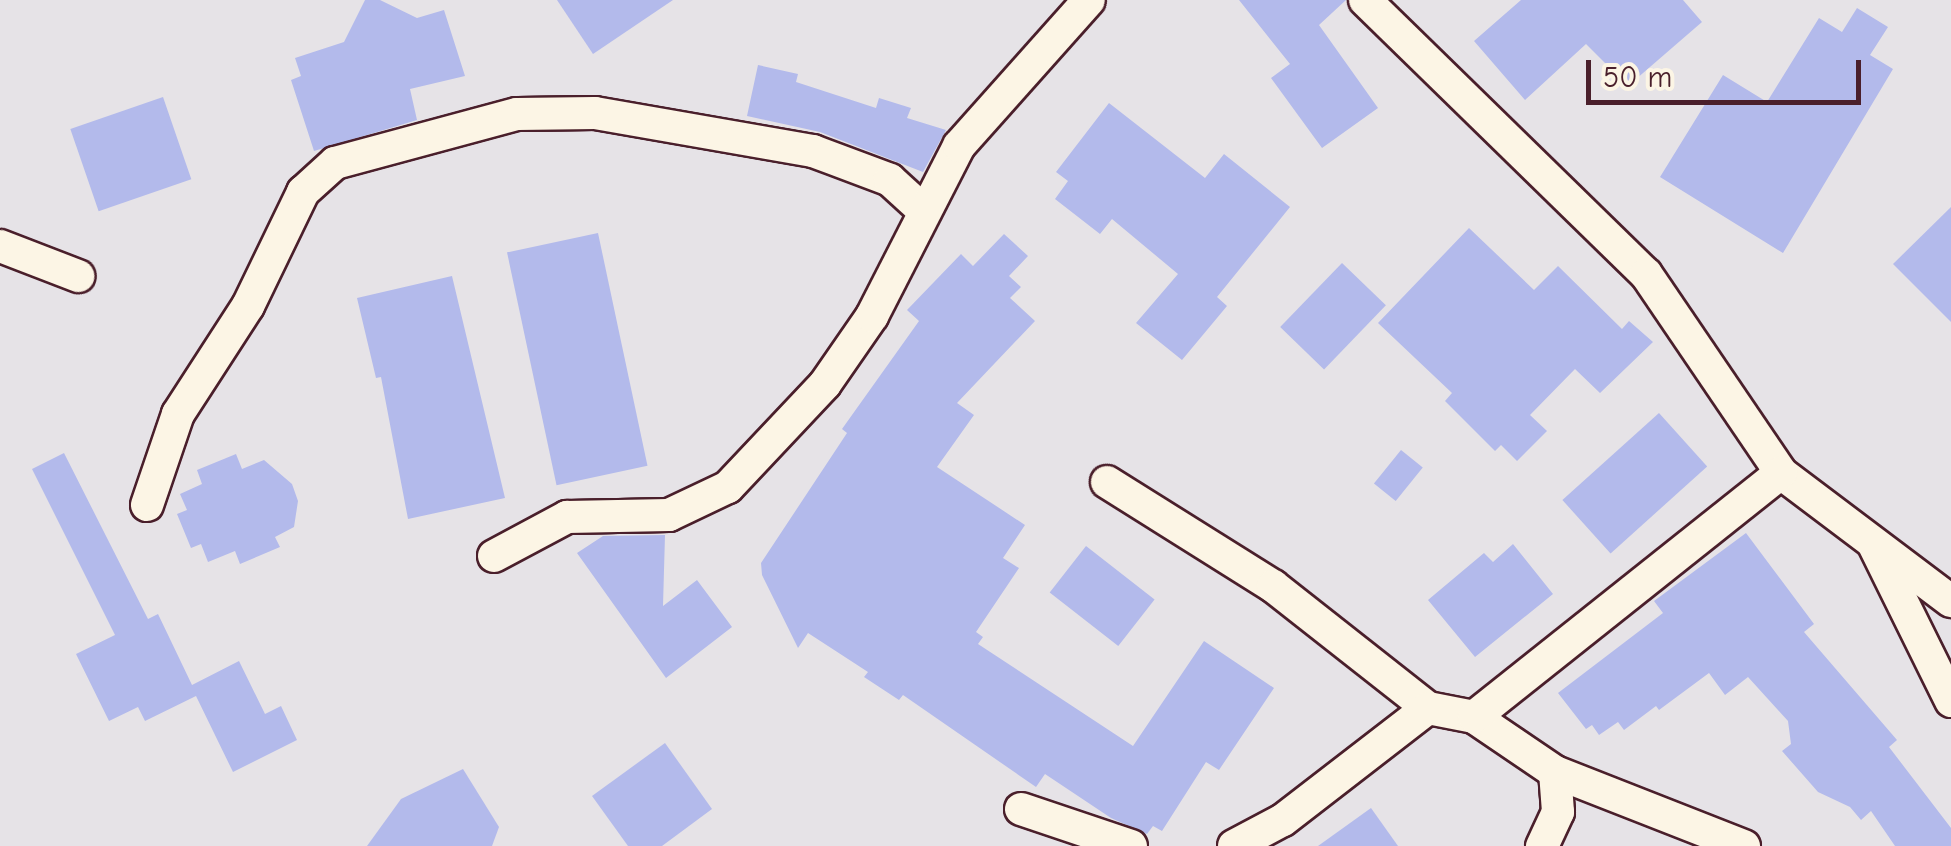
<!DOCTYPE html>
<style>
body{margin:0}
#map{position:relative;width:1951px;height:846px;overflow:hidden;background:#e6e3e7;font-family:"Comic Neue",sans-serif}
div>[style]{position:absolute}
.building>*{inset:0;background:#b3baeb;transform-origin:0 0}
.roads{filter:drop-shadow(2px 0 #4a1f2b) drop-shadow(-2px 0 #4a1f2b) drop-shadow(0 2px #4a1f2b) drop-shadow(0 -2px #4a1f2b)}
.minor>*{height:32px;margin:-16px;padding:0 16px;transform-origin:16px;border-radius:16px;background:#fcf5e5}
span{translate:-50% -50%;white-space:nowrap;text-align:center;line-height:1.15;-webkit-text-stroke:9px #fcf5e5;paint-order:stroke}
.scale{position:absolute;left:1586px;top:60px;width:275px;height:45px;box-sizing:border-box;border:5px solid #4a1f2b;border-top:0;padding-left:12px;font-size:30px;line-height:35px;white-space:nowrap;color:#4a1f2b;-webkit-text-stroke:8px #fcf5e5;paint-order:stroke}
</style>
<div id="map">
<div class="building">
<div style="clip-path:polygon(365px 0,380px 0,417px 18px,444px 10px,465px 76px,410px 89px,417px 120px,314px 151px,291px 80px,301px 76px,295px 58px,344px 42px)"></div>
<div style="clip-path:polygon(557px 0,673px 0,593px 54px)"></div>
<div style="clip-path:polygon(1239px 0,1346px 0,1319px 25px,1378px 108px,1322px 148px,1271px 78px,1290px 64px)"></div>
<div style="clip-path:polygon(1521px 0,1683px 0,1702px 22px,1628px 86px,1586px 44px,1525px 100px,1474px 41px)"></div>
<div style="clip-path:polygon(1857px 8px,1888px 27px,1870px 55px,1893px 69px,1783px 253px,1660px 177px,1723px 75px,1767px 102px,1819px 18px,1842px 32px)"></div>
<div style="clip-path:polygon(758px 65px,798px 74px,796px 82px,876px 108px,879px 98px,911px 108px,907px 118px,946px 130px,923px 172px,820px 132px,747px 116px)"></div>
<div style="left:163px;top:97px;width:87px;height:98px;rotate:71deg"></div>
<div style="clip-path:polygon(1109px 103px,1205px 178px,1224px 154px,1290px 207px,1217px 297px,1227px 306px,1182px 360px,1136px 323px,1178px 274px,1112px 219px,1100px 234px,1055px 199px,1068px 181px,1056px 172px)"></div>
<div style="clip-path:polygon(1951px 207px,1951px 322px,1893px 264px)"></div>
<div style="clip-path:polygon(1469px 228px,1534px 290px,1558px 266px,1622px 329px,1629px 321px,1653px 342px,1600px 393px,1575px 369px,1530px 415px,1547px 431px,1517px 461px,1501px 445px,1495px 451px,1445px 401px,1452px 393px,1378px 323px)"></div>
<div style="left:598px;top:233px;width:238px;height:93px;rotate:78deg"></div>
<div style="clip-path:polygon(1004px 234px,1028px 256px,1009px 276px,1021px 287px,1010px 298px,1035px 321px,957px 403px,974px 415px,937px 467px,1025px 525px,1003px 558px,1019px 568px,976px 632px,983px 637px,978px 644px,1133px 746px,1204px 641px,1274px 688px,1219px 770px,1206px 762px,1162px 831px,1153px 826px,1147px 834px,1111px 818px,1045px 774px,1036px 787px,903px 695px,899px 700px,864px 677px,868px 672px,808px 633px,798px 648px,762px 575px,761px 563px,847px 433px,842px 429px,919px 321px,907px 310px,961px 254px,973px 266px)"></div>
<div style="left:1342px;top:263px;width:61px;height:89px;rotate:44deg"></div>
<div style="clip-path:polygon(452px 276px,505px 498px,408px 519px,381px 377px,376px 378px,357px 298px)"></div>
<div style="left:1659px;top:413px;width:72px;height:130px;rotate:48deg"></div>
<div style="left:1401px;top:450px;width:28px;height:43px;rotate:39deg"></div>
<div style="clip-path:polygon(64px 453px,148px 619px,158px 614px,192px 685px,239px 661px,265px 714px,281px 706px,297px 740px,233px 772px,196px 696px,145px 721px,138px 707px,109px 721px,76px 654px,115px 635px,32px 469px)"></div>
<div style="clip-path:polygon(236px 454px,242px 469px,264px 460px,292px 484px,298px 501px,294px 527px,275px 537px,280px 547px,240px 564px,235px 551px,208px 562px,201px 544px,191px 548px,177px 514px,187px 510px,180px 494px,202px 484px,197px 470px)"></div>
<div style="clip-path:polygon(1746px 533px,1814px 624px,1804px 632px,1897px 740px,1889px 747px,1951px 828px,1951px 846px,1895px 846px,1871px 811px,1861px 820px,1850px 807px,1818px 792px,1782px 751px,1791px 744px,1788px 721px,1748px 677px,1725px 695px,1709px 673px,1659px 710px,1656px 706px,1624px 730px,1618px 722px,1599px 735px,1592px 725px,1586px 729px,1558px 693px,1663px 613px,1654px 601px)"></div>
<div style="clip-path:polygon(665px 535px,663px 606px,697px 580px,732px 627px,666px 678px,577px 553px,603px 536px)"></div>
<div style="clip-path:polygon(1513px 544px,1553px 594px,1475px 657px,1428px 600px,1484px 553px,1493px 562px)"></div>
<div style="left:1086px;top:546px;width:87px;height:59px;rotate:38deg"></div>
<div style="clip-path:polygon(665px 743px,712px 809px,662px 846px,628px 846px,592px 796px)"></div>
<div style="clip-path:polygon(463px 769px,499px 827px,492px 846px,367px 846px,401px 799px)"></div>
<div style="clip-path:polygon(1371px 808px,1398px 846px,1318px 846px)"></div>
</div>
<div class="roads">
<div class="minor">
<div style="left:1365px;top:0;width:392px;rotate:44.3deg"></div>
<div style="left:1646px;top:274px;width:240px;rotate:55.8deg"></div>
<div style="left:1781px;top:473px;width:213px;rotate:37deg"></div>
<div style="left:0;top:246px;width:84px;rotate:21deg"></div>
<div style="left:1107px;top:482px;width:196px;rotate:32.1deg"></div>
<div style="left:1273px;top:586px;width:197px;rotate:38.2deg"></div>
<div style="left:147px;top:505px;width:96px;rotate:-71.2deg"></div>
<div style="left:178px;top:414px;width:129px;rotate:-57.1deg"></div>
<div style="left:248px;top:306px;width:127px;rotate:-64.2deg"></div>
<div style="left:303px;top:192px;width:43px;rotate:-42.2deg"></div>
<div style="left:335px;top:163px;width:188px;rotate:-15.1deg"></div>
<div style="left:517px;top:114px;width:78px;rotate:-0.7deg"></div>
<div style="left:595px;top:113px;width:221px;rotate:9.9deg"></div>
<div style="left:813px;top:151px;width:82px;rotate:20.6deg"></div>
<div style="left:890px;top:180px;width:46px;rotate:42.4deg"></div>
<div style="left:1874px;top:545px;width:174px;rotate:63.7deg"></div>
<div style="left:494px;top:556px;width:83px;rotate:-28.1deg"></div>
<div style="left:567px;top:517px;width:102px;rotate:-1.1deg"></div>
<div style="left:669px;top:515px;width:65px;rotate:-25.4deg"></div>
<div style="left:728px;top:487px;width:141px;rotate:-46.7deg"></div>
<div style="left:825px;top:384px;width:83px;rotate:-55.3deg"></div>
<div style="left:872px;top:316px;width:191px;rotate:-62.9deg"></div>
<div style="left:959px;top:146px;width:195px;rotate:-48.3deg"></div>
<div style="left:1474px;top:717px;width:98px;rotate:34.2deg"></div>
<div style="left:1555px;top:772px;width:40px;rotate:85.7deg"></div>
<div style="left:1558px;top:812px;width:38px;rotate:115deg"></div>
<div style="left:1555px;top:772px;width:203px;rotate:21.4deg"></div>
<div style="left:1021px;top:809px;width:116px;rotate:18.6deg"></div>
<div style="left:1234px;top:846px;width:55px;rotate:-28deg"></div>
<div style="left:1283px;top:820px;width:183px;rotate:-37.7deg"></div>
<div style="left:1428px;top:708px;width:47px;rotate:11.1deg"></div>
<div style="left:1474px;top:717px;width:392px;rotate:-38.5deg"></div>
</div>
</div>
<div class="scale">50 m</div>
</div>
